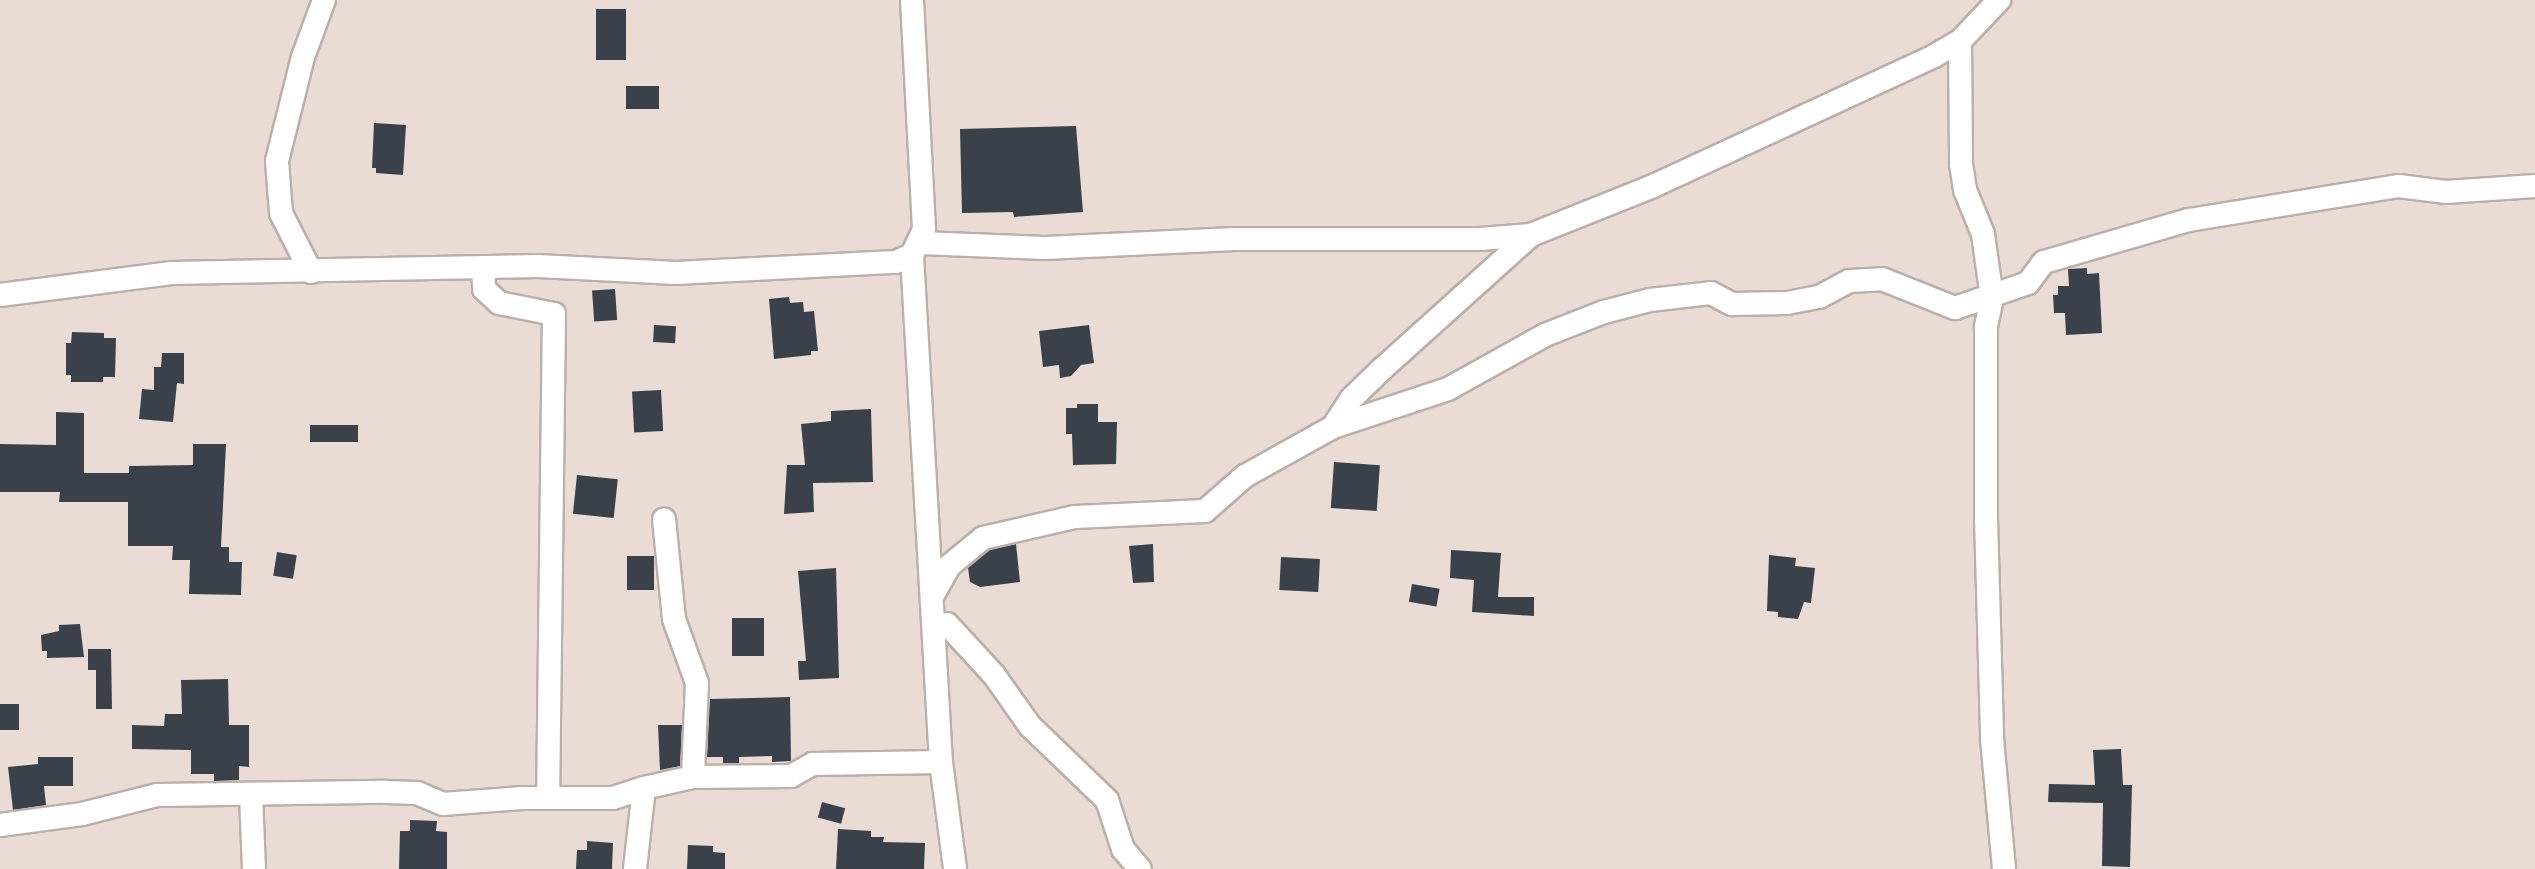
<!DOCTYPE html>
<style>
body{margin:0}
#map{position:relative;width:2535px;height:869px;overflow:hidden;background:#eadcd5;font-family:"DM Sans",sans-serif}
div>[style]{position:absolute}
.building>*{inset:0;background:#3a414a;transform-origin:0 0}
.roads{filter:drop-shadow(2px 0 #bcafa9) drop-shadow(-2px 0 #bcafa9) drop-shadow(0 2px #bcafa9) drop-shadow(0 -2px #bcafa9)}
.street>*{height:22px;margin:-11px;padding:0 11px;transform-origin:11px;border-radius:11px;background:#fff}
span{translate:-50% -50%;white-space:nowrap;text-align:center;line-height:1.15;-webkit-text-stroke:6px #f7e9e2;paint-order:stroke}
</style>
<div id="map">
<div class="building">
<div style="left:596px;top:9px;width:30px;height:51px"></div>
<div style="left:626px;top:86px;width:33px;height:23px"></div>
<div style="clip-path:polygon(374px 123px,406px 125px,403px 175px,376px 173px,376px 168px,372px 168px)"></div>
<div style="clip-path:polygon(1076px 126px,1083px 212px,1014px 217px,1013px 212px,962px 213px,960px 129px)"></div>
<div style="clip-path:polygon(2087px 268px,2087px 274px,2099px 273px,2102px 333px,2066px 335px,2065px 313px,2054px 313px,2053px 295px,2058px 295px,2058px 286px,2069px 286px,2068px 269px)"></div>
<div style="left:615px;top:289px;width:31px;height:23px;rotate:86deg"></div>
<div style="clip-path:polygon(789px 297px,790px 303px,803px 302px,804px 312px,814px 311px,818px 351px,811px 351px,811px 355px,774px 359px,769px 299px)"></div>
<div style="left:654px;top:325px;width:22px;height:17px;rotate:3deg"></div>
<div style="clip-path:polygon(1089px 325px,1094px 363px,1081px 365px,1071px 376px,1060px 378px,1059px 365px,1043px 367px,1039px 331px)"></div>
<div style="clip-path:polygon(72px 332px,104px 333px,104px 338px,116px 338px,115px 377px,103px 377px,103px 382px,71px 382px,71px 375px,66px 375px,66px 343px,71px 343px)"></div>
<div style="clip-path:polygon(162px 353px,184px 353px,184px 384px,177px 383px,173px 422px,139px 419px,142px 389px,154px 390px,154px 367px,161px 367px)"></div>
<div style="left:661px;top:390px;width:41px;height:29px;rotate:87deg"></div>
<div style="clip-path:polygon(1077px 404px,1098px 404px,1098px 422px,1117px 422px,1116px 464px,1073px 465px,1072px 434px,1066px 434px,1066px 408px,1077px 408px)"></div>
<div style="clip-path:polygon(871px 409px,873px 482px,813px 483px,814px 512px,784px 514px,787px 465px,805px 465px,801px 424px,831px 421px,831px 411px)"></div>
<div style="clip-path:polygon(56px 412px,84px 413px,84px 473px,129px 473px,129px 466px,193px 465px,193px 444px,226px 444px,221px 547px,229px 547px,229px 562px,242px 562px,241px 595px,189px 594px,190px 560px,172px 560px,173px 546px,128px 546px,128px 502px,59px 502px,60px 492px,0 492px,0 444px,56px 445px)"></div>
<div style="left:310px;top:425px;width:48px;height:17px"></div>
<div style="left:1334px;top:462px;width:46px;height:46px;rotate:4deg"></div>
<div style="left:577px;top:475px;width:41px;height:39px;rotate:6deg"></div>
<div style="clip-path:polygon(1016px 544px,1020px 582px,980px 587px,970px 582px,968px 568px,989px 550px)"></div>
<div style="clip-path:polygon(1153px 544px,1154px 582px,1133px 583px,1129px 546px)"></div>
<div style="clip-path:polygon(1451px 550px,1501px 553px,1498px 597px,1534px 597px,1534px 616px,1472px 612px,1474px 580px,1450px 578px)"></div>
<div style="left:277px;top:552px;width:20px;height:24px;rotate:9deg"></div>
<div style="clip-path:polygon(1769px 555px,1796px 558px,1795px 566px,1815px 568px,1811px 603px,1804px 602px,1798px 619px,1778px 617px,1778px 612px,1767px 611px)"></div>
<div style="left:627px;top:556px;width:27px;height:34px"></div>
<div style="left:1281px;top:557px;width:39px;height:33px;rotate:3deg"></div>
<div style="clip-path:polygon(836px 568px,839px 678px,799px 680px,798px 661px,806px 661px,798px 571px)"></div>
<div style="left:1412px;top:584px;width:28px;height:18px;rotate:10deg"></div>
<div style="left:764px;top:618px;width:38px;height:32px;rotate:90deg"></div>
<div style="clip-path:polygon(80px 624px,84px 657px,47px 658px,47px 651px,42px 651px,41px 635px,59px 631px,59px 625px)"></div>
<div style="clip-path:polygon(88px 649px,111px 649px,112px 709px,96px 709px,96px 670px,88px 670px)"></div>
<div style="clip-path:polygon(228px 679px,229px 725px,249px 725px,249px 767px,239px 766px,239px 780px,214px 781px,214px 774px,191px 774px,191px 750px,132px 749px,132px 725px,164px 726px,165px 714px,182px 714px,181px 680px)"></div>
<div style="clip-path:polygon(790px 697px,791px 761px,772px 762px,772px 756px,739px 757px,739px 763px,723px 763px,723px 757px,707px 757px,710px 699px)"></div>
<div style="left:0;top:704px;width:19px;height:26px"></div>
<div style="clip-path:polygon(658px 725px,682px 725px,680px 766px,660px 770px)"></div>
<div style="clip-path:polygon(2121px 749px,2123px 785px,2132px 785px,2130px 867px,2102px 866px,2103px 803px,2048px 802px,2049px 784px,2095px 785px,2093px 750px)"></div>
<div style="clip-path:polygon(38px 757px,73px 757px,73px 786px,44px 786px,46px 805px,13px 810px,8px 767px,38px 764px)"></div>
<div style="left:822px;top:802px;width:24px;height:16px;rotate:15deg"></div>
<div style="clip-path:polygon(410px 820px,437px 821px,436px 831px,447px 832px,447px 869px,399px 869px,400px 831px,410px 831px)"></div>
<div style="clip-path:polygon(838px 829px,871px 831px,871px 837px,884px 837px,883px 842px,925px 843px,924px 869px,836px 869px)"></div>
<div style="clip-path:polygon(587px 841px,613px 843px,612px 869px,576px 869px,577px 850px,587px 850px)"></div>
<div style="clip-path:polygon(688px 845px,713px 846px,713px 852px,725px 853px,725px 869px,687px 869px)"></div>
</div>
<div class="roads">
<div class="street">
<div style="left:1960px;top:41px;width:123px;rotate:89.5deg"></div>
<div style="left:1961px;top:164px;width:26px;rotate:81deg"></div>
<div style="left:1965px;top:190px;width:48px;rotate:67.8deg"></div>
<div style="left:1983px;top:234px;width:65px;rotate:82deg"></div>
<div style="left:1992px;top:298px;width:30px;rotate:102deg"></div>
<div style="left:1986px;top:327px;width:191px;rotate:90deg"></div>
<div style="left:1986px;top:518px;width:221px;rotate:88.4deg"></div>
<div style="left:1992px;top:739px;width:131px;rotate:84.7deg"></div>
<div style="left:921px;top:243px;width:124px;rotate:2.3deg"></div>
<div style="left:1045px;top:248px;width:189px;rotate:-2.7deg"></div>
<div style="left:1234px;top:239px;width:246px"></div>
<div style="left:1480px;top:239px;width:51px;rotate:-4.5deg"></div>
<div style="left:1531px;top:235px;width:129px;rotate:-21.8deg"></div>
<div style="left:1651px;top:187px;width:312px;rotate:-24.8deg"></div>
<div style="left:1934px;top:56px;width:30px;rotate:-30deg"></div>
<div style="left:1960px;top:41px;width:57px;rotate:-46.4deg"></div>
<div style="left:912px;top:255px;width:508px;rotate:86.73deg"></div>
<div style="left:941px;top:762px;width:108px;rotate:82.5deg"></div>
<div style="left:483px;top:267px;width:22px;rotate:87deg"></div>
<div style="left:484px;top:289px;width:21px;rotate:43deg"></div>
<div style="left:499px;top:303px;width:56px;rotate:11.3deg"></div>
<div style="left:554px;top:314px;width:484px;rotate:90.7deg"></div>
<div style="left:311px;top:272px;width:66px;rotate:-117deg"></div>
<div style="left:281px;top:213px;width:52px;rotate:-94.4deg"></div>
<div style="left:277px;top:161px;width:107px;rotate:-76deg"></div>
<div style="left:303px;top:57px;width:61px;rotate:-69.8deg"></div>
<div style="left:0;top:295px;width:173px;rotate:-7.3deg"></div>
<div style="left:172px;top:273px;width:366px;rotate:-1.1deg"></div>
<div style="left:538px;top:266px;width:138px;rotate:2.9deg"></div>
<div style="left:676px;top:273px;width:220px;rotate:-2.9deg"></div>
<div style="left:896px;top:262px;width:17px;rotate:-24deg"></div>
<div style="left:912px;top:255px;width:29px;rotate:-65deg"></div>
<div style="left:924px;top:229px;width:229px;rotate:-93deg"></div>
<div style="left:1333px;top:427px;width:33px;rotate:-57deg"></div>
<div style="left:1351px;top:399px;width:43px;rotate:-44.1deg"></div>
<div style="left:1382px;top:369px;width:200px;rotate:-42deg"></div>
<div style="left:933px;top:595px;width:33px;rotate:-61deg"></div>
<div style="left:949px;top:566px;width:44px;rotate:-39.5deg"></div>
<div style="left:983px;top:538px;width:94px;rotate:-12.9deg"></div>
<div style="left:1075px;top:517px;width:130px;rotate:-2.6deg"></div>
<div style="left:1205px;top:511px;width:53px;rotate:-41.2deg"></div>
<div style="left:1245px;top:476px;width:101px;rotate:-29.1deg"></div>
<div style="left:1333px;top:427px;width:121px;rotate:-18.3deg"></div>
<div style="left:1448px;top:389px;width:111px;rotate:-29.1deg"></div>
<div style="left:1545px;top:335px;width:63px;rotate:-21.3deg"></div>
<div style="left:1604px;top:312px;width:48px;rotate:-14.6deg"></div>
<div style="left:1650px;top:300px;width:61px;rotate:-6.5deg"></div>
<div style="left:1711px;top:293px;width:24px;rotate:28deg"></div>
<div style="left:1732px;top:304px;width:55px;rotate:-1deg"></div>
<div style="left:1787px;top:303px;width:33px;rotate:-11deg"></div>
<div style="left:1819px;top:297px;width:34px;rotate:-28deg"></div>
<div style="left:1849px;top:281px;width:33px;rotate:-3deg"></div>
<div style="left:1882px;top:279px;width:79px;rotate:21.7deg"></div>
<div style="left:1955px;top:308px;width:77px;rotate:-18.9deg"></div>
<div style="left:2028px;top:283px;width:26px;rotate:-53deg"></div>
<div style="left:2044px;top:262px;width:151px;rotate:-16.2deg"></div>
<div style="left:2189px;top:220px;width:213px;rotate:-9.2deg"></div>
<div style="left:2399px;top:186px;width:47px;rotate:7.3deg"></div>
<div style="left:2446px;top:192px;width:89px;rotate:-3.9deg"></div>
<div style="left:947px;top:624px;width:69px;rotate:47.3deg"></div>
<div style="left:994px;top:675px;width:62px;rotate:54.8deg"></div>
<div style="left:1030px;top:726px;width:107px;rotate:43.9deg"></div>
<div style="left:1107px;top:800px;width:52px;rotate:71.9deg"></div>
<div style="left:1123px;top:849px;width:26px;rotate:50deg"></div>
<div style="left:693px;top:777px;width:98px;rotate:-0.6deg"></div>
<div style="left:791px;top:776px;width:25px;rotate:-29deg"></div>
<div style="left:813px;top:764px;width:128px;rotate:-0.9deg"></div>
<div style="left:251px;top:795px;width:74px;rotate:87.7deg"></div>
<div style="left:0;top:825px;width:83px;rotate:-7.6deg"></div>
<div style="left:82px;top:814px;width:77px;rotate:-14.2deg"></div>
<div style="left:157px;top:795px;width:229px;rotate:-0.8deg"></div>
<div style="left:386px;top:792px;width:31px;rotate:2deg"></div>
<div style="left:417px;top:793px;width:28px;rotate:23deg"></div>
<div style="left:443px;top:804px;width:79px;rotate:-4.3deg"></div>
<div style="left:522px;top:798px;width:91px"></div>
<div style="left:613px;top:798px;width:33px;rotate:-18deg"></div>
<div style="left:635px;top:869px;width:81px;rotate:-83.7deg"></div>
<div style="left:644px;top:788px;width:50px;rotate:-12.7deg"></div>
<div style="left:693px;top:777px;width:94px;rotate:-87.6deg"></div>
<div style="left:697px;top:683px;width:68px;rotate:-109.8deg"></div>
<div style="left:674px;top:619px;width:100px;rotate:-95.7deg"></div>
</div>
</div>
</div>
